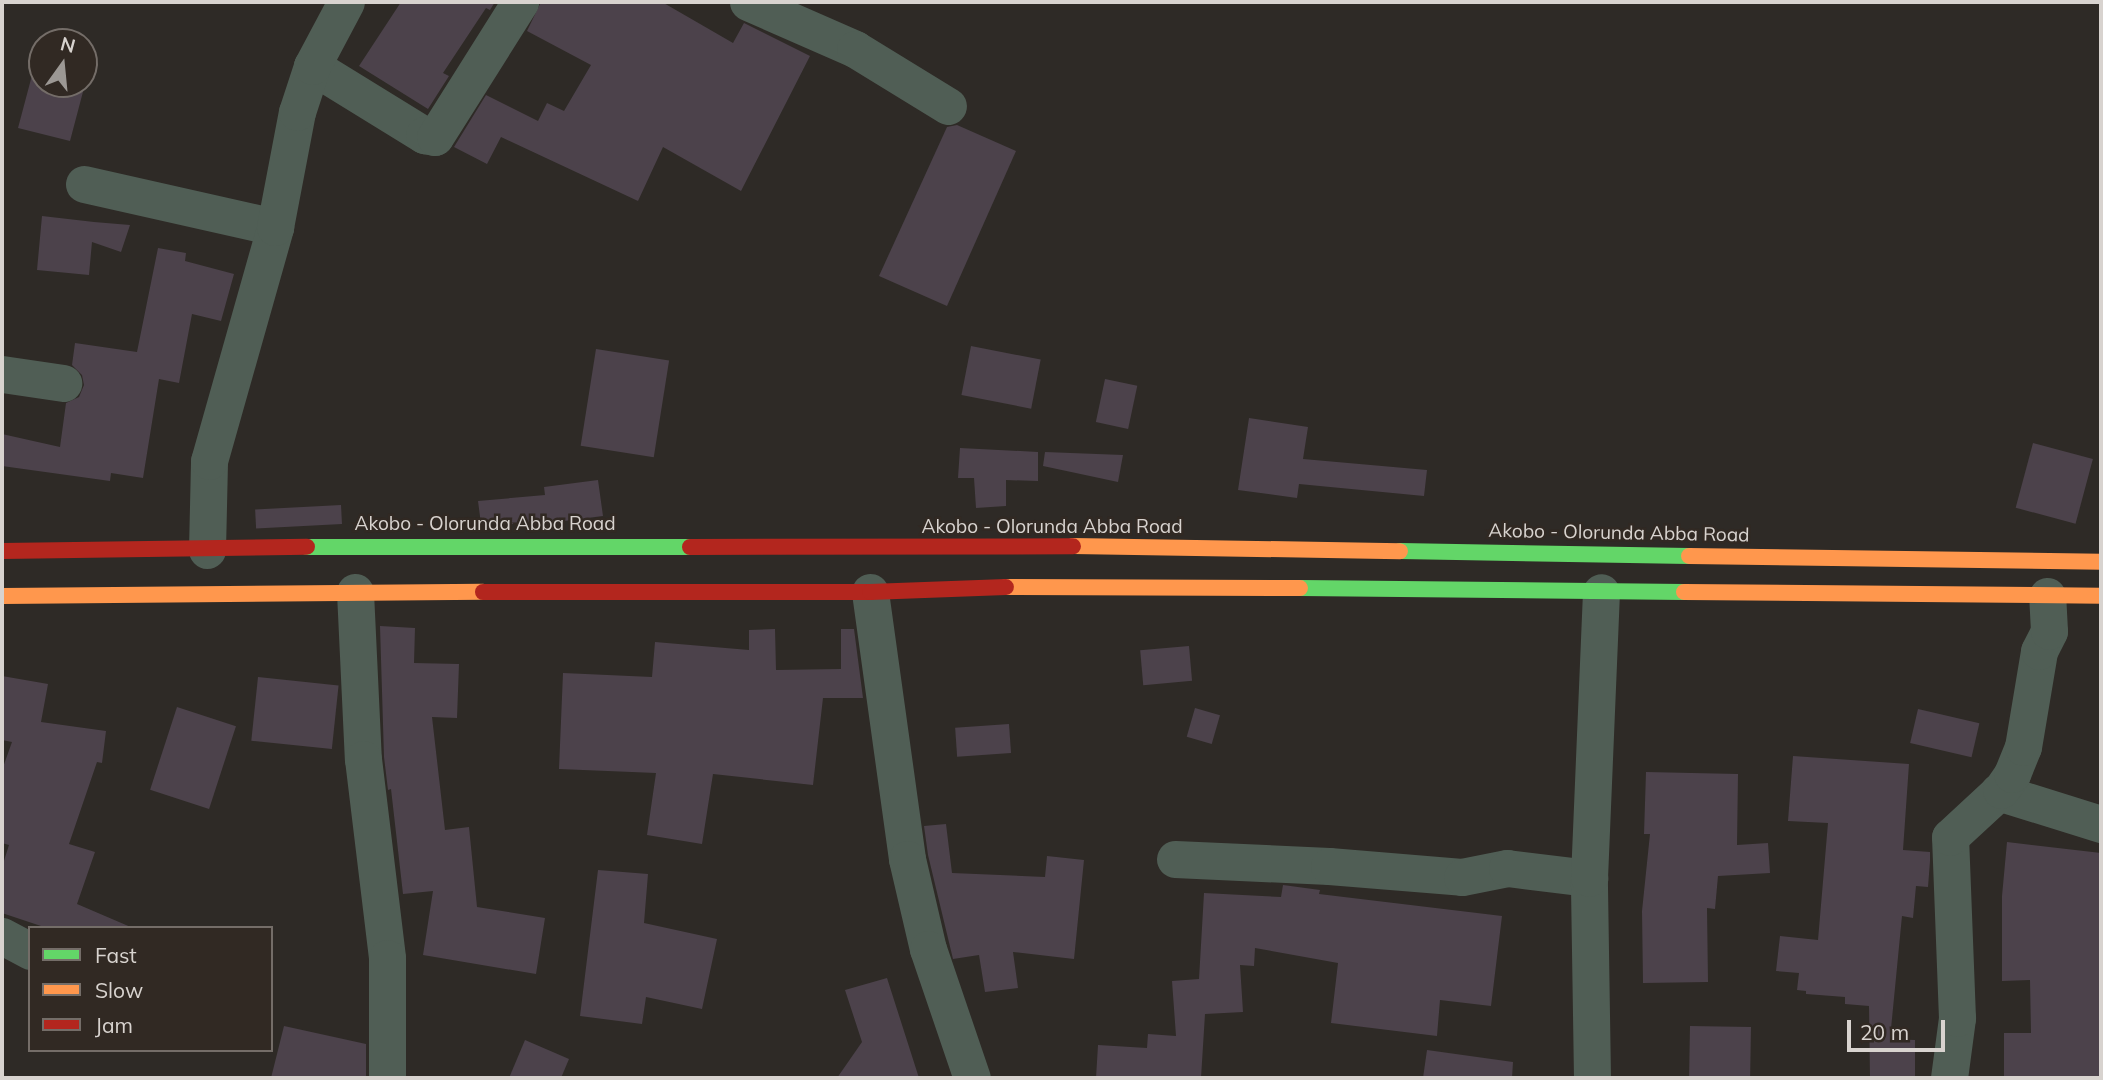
<!DOCTYPE html>
<style>
body{margin:0}
#map{position:relative;width:2103px;height:1080px;overflow:hidden;background:#2e2a26;font-family:Mulish,sans-serif}
div>[style]{position:absolute}
.building>*{inset:0;background:#4c424b;transform-origin:0 0}
.street>*{height:37px;margin:-18.5px;padding:0 18.5px;transform-origin:18.5px;border-radius:18.5px;background:#505e55}
.fast>*{height:16px;margin:-8px;padding:0 8px;transform-origin:8px;border-radius:8px;background:#63d668}
.slow>*{height:16px;margin:-8px;padding:0 8px;transform-origin:8px;border-radius:8px;background:#ff974d}
.jam>*{height:16px;margin:-8px;padding:0 8px;transform-origin:8px;border-radius:8px;background:#b3261e}
span{translate:-50% -50%;white-space:nowrap;text-align:center;line-height:1.15;-webkit-text-stroke:5px #312923;paint-order:stroke}
.street-label{font-size:19px;color:#d8d3cf}
.frame{position:absolute;inset:0;border:4px solid #d8d3cf;pointer-events:none}
.legend{position:absolute;left:28px;top:926px;width:245px;height:126px;box-sizing:border-box;background:#312923;border:2px solid #746d68;margin:0;padding:9px 12px;list-style:none;font-size:21px;color:#d8d3cf}
.legend li{display:flex;align-items:center;gap:14px;height:35px}
.legend b{width:35px;border:2px solid #746d68}
.north{position:absolute;left:28px;top:28px;width:70px;height:70px;box-sizing:border-box;background:#312923;border:2px solid #746d68;border-radius:50%;rotate:15deg;font-size:19px;font-weight:700;line-height:28px;text-align:center;color:#d8d3cf}
.north::after{content:'';display:block;margin:auto;width:24px;height:32px;background:#9c9894;clip-path:polygon(50% 0,100% 100%,50% 72%,0 100%)}
.scale{position:absolute;left:1847px;top:1020px;width:98px;height:32px;box-sizing:border-box;border:4px solid #d8d3cf;border-top:0;padding-left:9px;font-size:21px;line-height:24px;white-space:nowrap;color:#d8d3cf;-webkit-text-stroke:5px #312923;paint-order:stroke}
</style>
<div id="map">
<div class="building">
<div style="clip-path:polygon(401px 2px,495px 2px,490px 10px,486px 8px,443px 73px,449px 76px,428px 109px,359px 66px)"></div>
<div style="clip-path:polygon(541px 2px,662px 2px,733px 43px,744px 23px,810px 56px,741px 191px,663px 147px,638px 201px,501px 137px,487px 164px,454px 147px,486px 95px,538px 121px,547px 103px,564px 111px,591px 65px,527px 31px)"></div>
<div style="clip-path:polygon(35px 64px,42px 66px,42px 84px,84px 84px,84px 76px,84px 88px,70px 141px,18px 128px)"></div>
<div style="clip-path:polygon(957px 125px,1016px 151px,947px 306px,879px 276px,947px 127px)"></div>
<div style="clip-path:polygon(42px 216px,94px 222px,130px 225px,121px 252px,92px 242px,89px 275px,37px 270px)"></div>
<div style="clip-path:polygon(158px 248px,186px 253px,185px 261px,234px 274px,221px 321px,192px 314px,179px 383px,159px 379px,143px 478px,111px 473px,110px 481px,2px 466px,2px 434px,60px 447px,66px 403px,79px 397px,84px 385px,82px 375px,72px 365px,75px 343px,137px 352px)"></div>
<div style="left:971px;top:346px;width:71px;height:50px;rotate:11deg"></div>
<div style="left:596px;top:349px;width:74px;height:98px;rotate:9deg"></div>
<div style="left:1105px;top:379px;width:33px;height:44px;rotate:12deg"></div>
<div style="clip-path:polygon(1249px 418px,1308px 427px,1303px 459px,1427px 470px,1424px 496px,1299px 484px,1297px 498px,1238px 490px)"></div>
<div style="left:2033px;top:443px;width:62px;height:67px;rotate:15deg"></div>
<div style="clip-path:polygon(960px 448px,1038px 452px,1038px 481px,1006px 480px,1006px 506px,976px 508px,974px 478px,958px 478px)"></div>
<div style="clip-path:polygon(1045px 452px,1123px 455px,1118px 482px,1043px 466px)"></div>
<div style="clip-path:polygon(598px 480px,603px 516px,541px 524px,481px 524px,478px 501px,545px 495px,544px 487px)"></div>
<div style="left:341px;top:505px;width:19px;height:86px;rotate:87deg"></div>
<div style="clip-path:polygon(380px 626px,415px 628px,414px 663px,459px 664px,457px 718px,432px 717px,445px 830px,469px 827px,477px 907px,545px 918px,536px 974px,423px 955px,433px 891px,403px 894px,391px 789px,388px 790px,384px 757px)"></div>
<div style="clip-path:polygon(775px 629px,776px 670px,841px 669px,841px 629px,854px 629px,863px 698px,823px 698px,813px 785px,713px 774px,702px 844px,647px 835px,656px 773px,559px 769px,563px 673px,652px 677px,655px 642px,749px 650px,749px 630px)"></div>
<div style="left:1189px;top:646px;width:35px;height:49px;rotate:85deg"></div>
<div style="clip-path:polygon(2px 676px,48px 684px,41px 722px,106px 731px,102px 763px,97px 762px,69px 844px,95px 852px,77px 904px,133px 928px,47px 928px,2px 913px,2px 867px,9px 845px,2px 843px,2px 770px,12px 742px,2px 740px)"></div>
<div style="left:258px;top:677px;width:81px;height:64px;rotate:6deg"></div>
<div style="left:177px;top:707px;width:62px;height:87px;rotate:18deg"></div>
<div style="left:1195px;top:708px;width:26px;height:30px;rotate:16deg"></div>
<div style="left:1918px;top:709px;width:63px;height:35px;rotate:13deg"></div>
<div style="left:1009px;top:724px;width:29px;height:54px;rotate:86deg"></div>
<div style="clip-path:polygon(1793px 756px,1909px 764px,1903px 850px,1930px 852px,1930px 861px,1928px 887px,1916px 886px,1913px 918px,1902px 916px,1890px 1039px,1915px 1040px,1915px 1078px,1870px 1078px,1869px 1006px,1845px 1004px,1845px 997px,1806px 994px,1806px 991px,1797px 990px,1799px 973px,1776px 971px,1780px 936px,1818px 940px,1828px 823px,1788px 821px)"></div>
<div style="clip-path:polygon(1646px 772px,1738px 774px,1737px 845px,1768px 843px,1770px 873px,1718px 876px,1715px 909px,1707px 908px,1708px 982px,1643px 983px,1642px 911px,1650px 834px,1644px 834px)"></div>
<div style="clip-path:polygon(946px 824px,952px 873px,1045px 877px,1047px 856px,1084px 860px,1074px 959px,1013px 952px,1018px 988px,985px 992px,979px 955px,953px 959px,928px 855px,924px 826px)"></div>
<div style="clip-path:polygon(2007px 842px,2101px 853px,2101px 1078px,2004px 1078px,2004px 1033px,2031px 1033px,2030px 980px,2002px 981px,2002px 896px)"></div>
<div style="clip-path:polygon(598px 870px,648px 874px,644px 923px,717px 939px,702px 1009px,646px 997px,642px 1024px,580px 1016px)"></div>
<div style="clip-path:polygon(1283px 885px,1320px 890px,1319px 894px,1502px 916px,1491px 1006px,1440px 1000px,1437px 1036px,1331px 1023px,1338px 963px,1255px 948px,1254px 966px,1240px 965px,1243px 1012px,1205px 1014px,1201px 1078px,1096px 1078px,1098px 1045px,1147px 1048px,1148px 1034px,1176px 1036px,1172px 981px,1199px 979px,1204px 893px,1281px 897px)"></div>
<div style="clip-path:polygon(887px 978px,919px 1078px,837px 1078px,862px 1042px,845px 990px)"></div>
<div style="clip-path:polygon(284px 1026px,366px 1044px,366px 1078px,271px 1078px)"></div>
<div style="left:1690px;top:1026px;width:61px;height:52px;rotate:1deg"></div>
<div style="clip-path:polygon(525px 1040px,569px 1059px,561px 1078px,509px 1078px)"></div>
<div style="clip-path:polygon(1427px 1050px,1513px 1062px,1512px 1078px,1423px 1078px)"></div>
</div>
<div class="street">
<div style="left:748px;top:2px;width:117px;rotate:23.7deg"></div>
<div style="left:855px;top:49px;width:109px;rotate:31.5deg"></div>
<div style="left:312px;top:66px;width:132px;rotate:31.6deg"></div>
<div style="left:424px;top:135px;width:11px;rotate:10deg"></div>
<div style="left:435px;top:137px;width:160px;rotate:-57.8deg"></div>
<div style="left:84px;top:184px;width:196px;rotate:12.7deg"></div>
<div style="left:2px;top:374px;width:62px;rotate:8.4deg"></div>
<div style="left:207px;top:550px;width:89px;rotate:-88.7deg"></div>
<div style="left:209px;top:461px;width:243px;rotate:-74.2deg"></div>
<div style="left:275px;top:227px;width:117px;rotate:-79.2deg"></div>
<div style="left:297px;top:112px;width:48px;rotate:-71.9deg"></div>
<div style="left:312px;top:66px;width:72px;rotate:-62deg"></div>
<div style="left:355px;top:592px;width:167px;rotate:87.3deg"></div>
<div style="left:363px;top:759px;width:200px;rotate:83.1deg"></div>
<div style="left:387px;top:958px;width:120px;rotate:90deg"></div>
<div style="left:870px;top:592px;width:270px;rotate:82.1deg"></div>
<div style="left:907px;top:859px;width:92px;rotate:76.9deg"></div>
<div style="left:928px;top:949px;width:136px;rotate:71.2deg"></div>
<div style="left:1998px;top:792px;width:108px;rotate:17.3deg"></div>
<div style="left:1175px;top:859px;width:154px;rotate:2.6deg"></div>
<div style="left:1329px;top:866px;width:133px;rotate:4.7deg"></div>
<div style="left:1462px;top:877px;width:46px;rotate:-11.3deg"></div>
<div style="left:1507px;top:868px;width:83px;rotate:7deg"></div>
<div style="left:2px;top:936px;width:32px;rotate:28deg"></div>
<div style="left:1592px;top:1078px;width:200px;rotate:-90.9deg"></div>
<div style="left:1589px;top:878px;width:286px;rotate:-87.6deg"></div>
<div style="left:1949px;top:1078px;width:61px;rotate:-82.4deg"></div>
<div style="left:1957px;top:1018px;width:181px;rotate:-92.2deg"></div>
<div style="left:1950px;top:837px;width:69px;rotate:-42.7deg"></div>
<div style="left:2001px;top:790px;width:19px;rotate:-55deg"></div>
<div style="left:2012px;top:774px;width:29px;rotate:-68deg"></div>
<div style="left:2023px;top:747px;width:97px;rotate:-80.5deg"></div>
<div style="left:2039px;top:651px;width:22px;rotate:-63deg"></div>
<div style="left:2049px;top:631px;width:35px;rotate:-93deg"></div>
</div>
<div class="fast">
<div style="left:307px;top:547px;width:383px"></div>
<div style="left:1400px;top:551px;width:289px;rotate:1deg"></div>
<div style="left:1300px;top:588px;width:384px;rotate:0.6deg"></div>
</div>
<div class="slow">
<div style="left:1073px;top:546px;width:327px;rotate:0.9deg"></div>
<div style="left:1689px;top:556px;width:412px;rotate:0.8deg"></div>
<div style="left:1006px;top:587px;width:294px;rotate:0.2deg"></div>
<div style="left:1684px;top:592px;width:417px;rotate:0.5deg"></div>
<div style="left:2px;top:596px;width:481px;rotate:-0.5deg"></div>
</div>
<div class="jam">
<div style="left:690px;top:547px;width:383px;rotate:-0.1deg"></div>
<div style="left:2px;top:551px;width:305px;rotate:-0.8deg"></div>
<div style="left:483px;top:592px;width:387px"></div>
<div style="left:870px;top:592px;width:136px;rotate:-2.1deg"></div>
</div>
<div class="street-label">
<span style="left:485px;top:524px">Akobo - Olorunda Abba Road</span>
<span style="left:1052px;top:527px">Akobo - Olorunda Abba Road</span>
<span style="left:1619px;top:533px;rotate:1deg">Akobo - Olorunda Abba Road</span>
</div>
<div class="frame"></div>
<ul class="legend">
<li><b style="height:9px;background:#63d668"></b>Fast</li>
<li><b style="height:9px;background:#ff974d"></b>Slow</li>
<li><b style="height:9px;background:#b3261e"></b>Jam</li>
</ul>
<div class="north">N</div>
<div class="scale">20 m</div>
</div>
